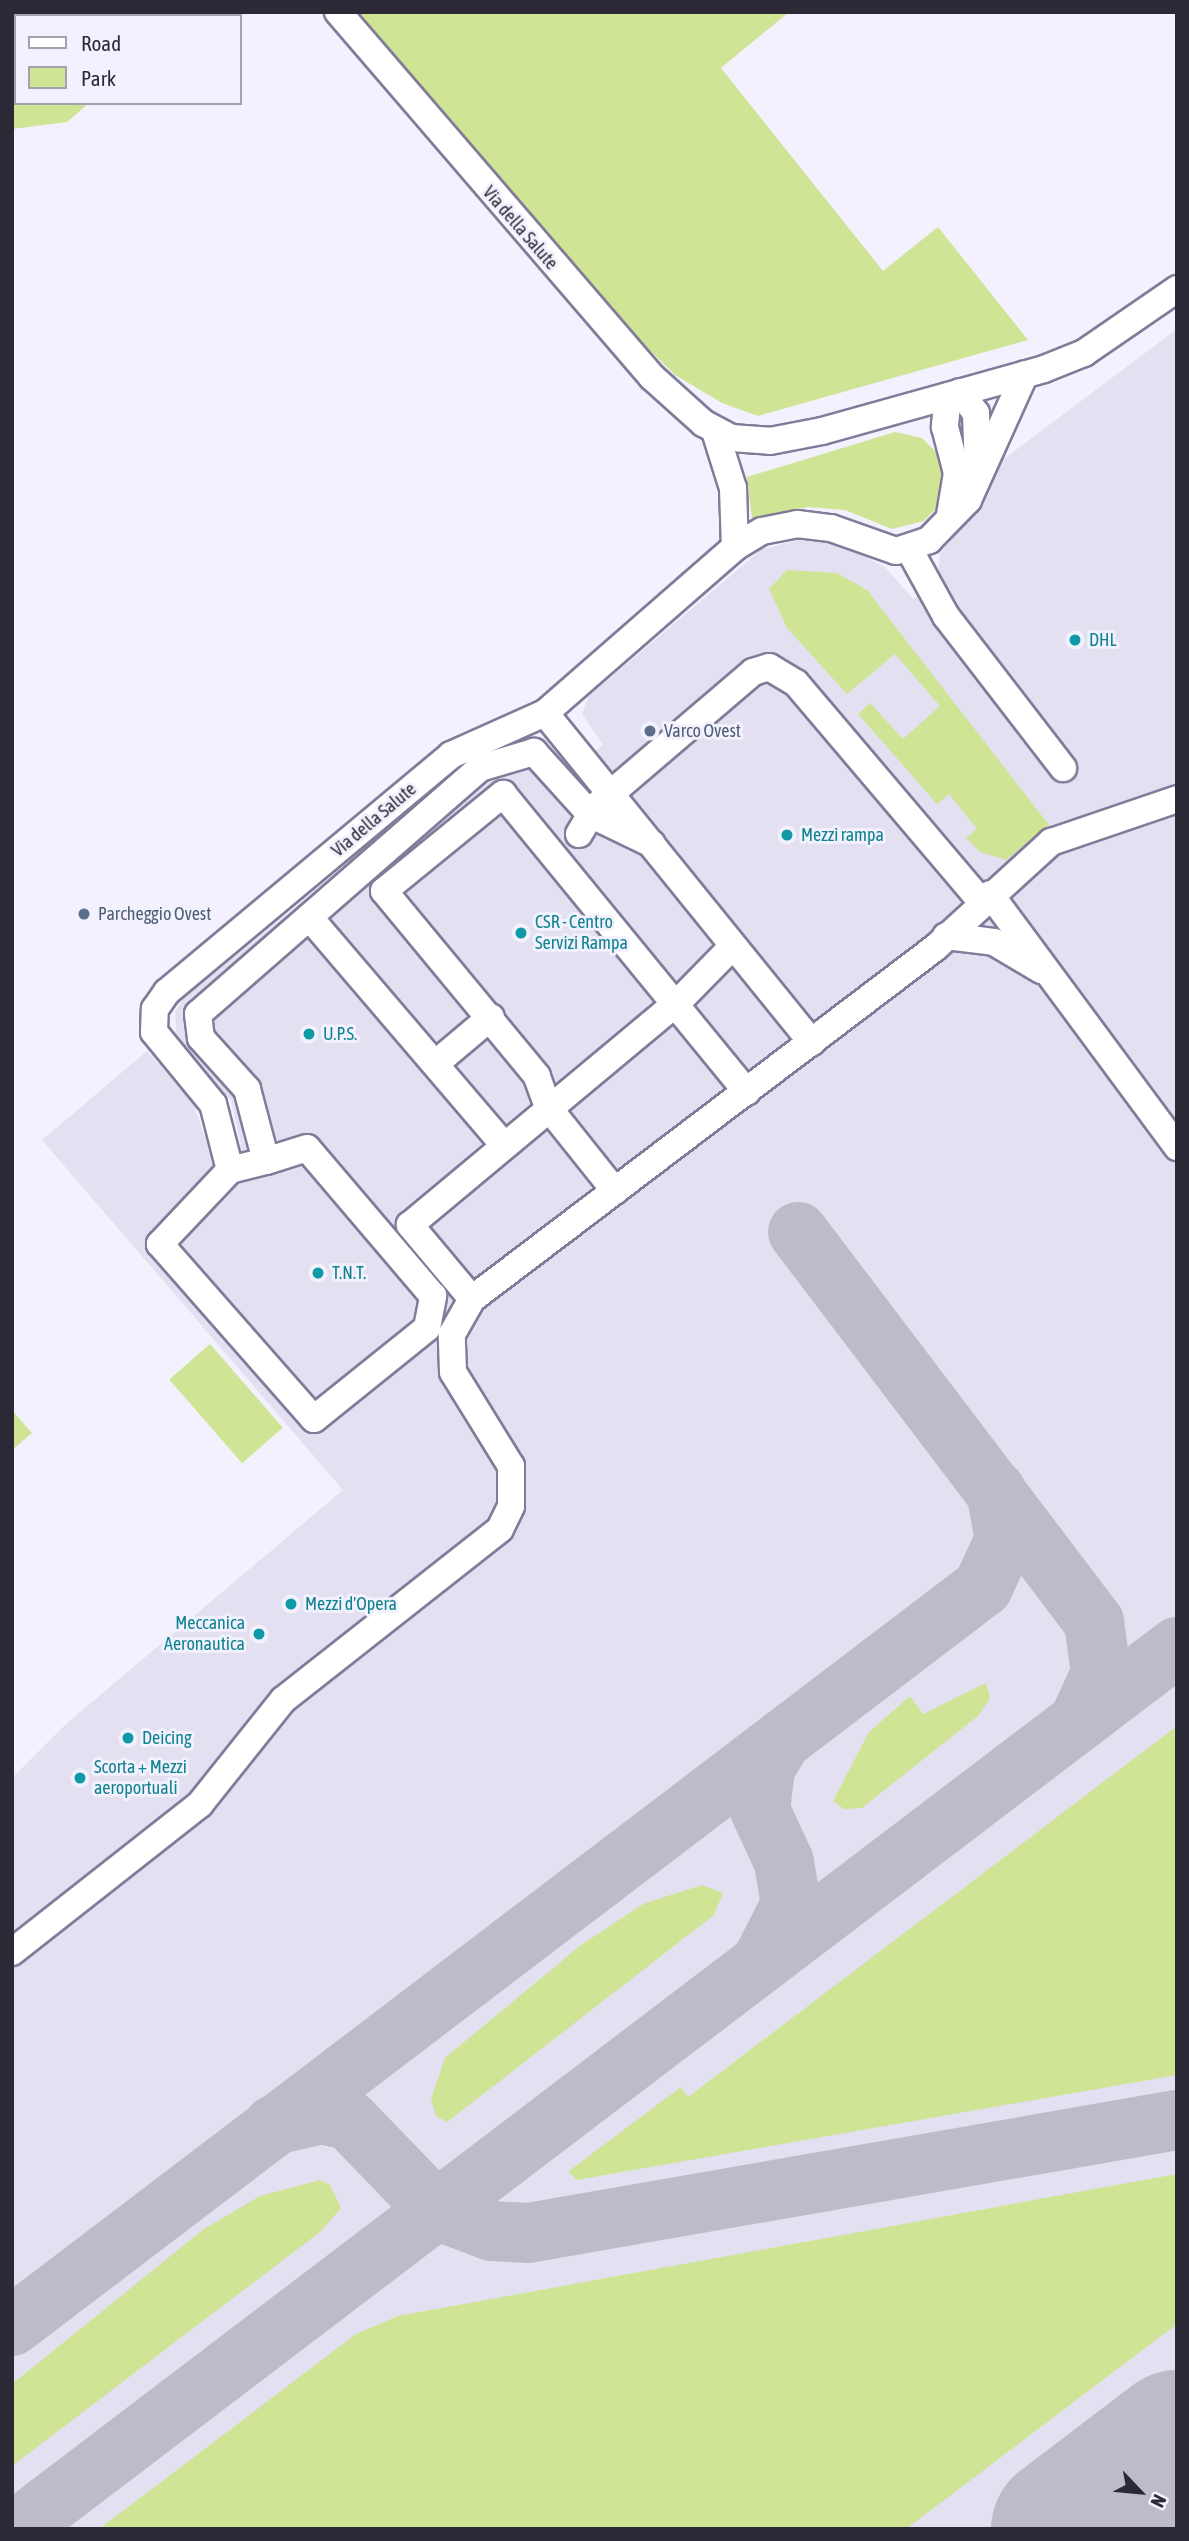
<!DOCTYPE html>
<style>
body{margin:0}
#map{position:relative;width:1189px;height:2541px;overflow:hidden;background:#f3f1fe;font-family:"Asap Condensed",sans-serif}
div>[style]{position:absolute}
.built>*{inset:0;background:#e3e1f1}
.green>*{inset:0;background:#cfe494;transform-origin:0 0}
.taxiway>*{height:60px;margin:-30px;padding:0 30px;transform-origin:30px;border-radius:30px;background:#bcbbc8}
.runway>*{height:147px;margin:-73.5px;padding:0 73.5px;transform-origin:73.5px;border-radius:73.5px;background:#bcbbc8}
.roads{filter:drop-shadow(2px 0 #807c99) drop-shadow(-2px 0 #807c99) drop-shadow(0 2px #807c99) drop-shadow(0 -2px #807c99)}
.minor>*{height:26px;margin:-13px;padding:0 13px;transform-origin:13px;border-radius:13px;background:#fff}
.dots>*{width:19px;height:19px;translate:-50% -50%;box-sizing:border-box;border:4px solid #f3f1fe;border-radius:50%}
span{translate:-50% -50%;white-space:nowrap;text-align:center;line-height:1.15;-webkit-text-stroke:6px #f3f1fe;paint-order:stroke}
.street-label{font-size:18px;color:#2a2935}
.culture-label{font-size:18px;color:#0d838f}
.left{translate:0 -50%;text-align:left}
.right{translate:-100% -50%;text-align:right}
.service-label{font-size:18px;color:#4e5e75}
.frame{position:absolute;inset:0;border:14px solid #2a2935;pointer-events:none}
.legend{position:absolute;left:14px;top:14px;width:228px;height:91px;box-sizing:border-box;background:#f3f1fe;border:2px solid #a3a1ae;margin:0;padding:9px 12px;list-style:none;font-size:21px;color:#2a2935}
.legend li{display:flex;align-items:center;gap:14px;height:35px}
.legend b{width:35px;border:2px solid #a3a1ae}
.north{position:absolute;left:1105px;top:2457px;width:70px;height:70px;-webkit-text-stroke:5px #f3f1fe;paint-order:stroke;rotate:116deg;font-size:19px;font-weight:700;line-height:28px;text-align:center;color:#2a2935}
.north::after{content:'';display:block;margin:auto;width:24px;height:32px;background:#2a2935;clip-path:polygon(50% 0,100% 100%,50% 72%,0 100%)}
</style>
<div id="map">
<div class="built">
<div style="clip-path:polygon(1177px 329px,1177px 2529px,12px 2529px,12px 1778px,67px 1723px,343px 1490px,42px 1140px,147px 1051px,193px 1103px,211px 1154px,241px 1145px,231px 1100px,177px 1040px,175px 1011px,184px 998px,474px 762px,532px 737px,570px 772px,603px 745px,582px 714px,589px 696px,762px 549px,800px 540px,841px 544px,885px 567px,913px 599px,938px 580px,940px 553px,973px 513px,1001px 461px)"></div>
</div>
<div class="green">
<div style="clip-path:polygon(12px 12px,84px 16px,16px 16px,16px 103px,89px 103px,67px 122px,12px 129px)"></div>
<div style="clip-path:polygon(357px 12px,789px 12px,721px 68px,883px 271px,938px 227px,1028px 340px,758px 416px,722px 403px,675px 375px,603px 304px)"></div>
<div style="clip-path:polygon(895px 432px,922px 438px,940px 456px,946px 480px,940px 504px,924px 521px,892px 529px,845px 510px,808px 507px,752px 519px,747px 477px)"></div>
<div style="clip-path:polygon(787px 570px,837px 573px,867px 590px,1049px 825px,1006px 860px,980px 852px,966px 838px,977px 829px,949px 794px,937px 804px,858px 714px,870px 703px,903px 739px,940px 706px,895px 654px,847px 694px,787px 628px,769px 589px)"></div>
<div style="left:210px;top:1344px;width:111px;height:54px;rotate:49deg"></div>
<div style="clip-path:polygon(12px 1410px,32px 1433px,12px 1450px)"></div>
<div style="clip-path:polygon(986px 1683px,990px 1698px,978px 1716px,862px 1808px,844px 1809px,833px 1801px,869px 1732px,910px 1696px,923px 1714px)"></div>
<div style="clip-path:polygon(1177px 1726px,1177px 2075px,576px 2180px,569px 2171px,681px 2087px,688px 2097px)"></div>
<div style="clip-path:polygon(702px 1885px,723px 1893px,714px 1915px,447px 2122px,436px 2116px,431px 2099px,445px 2058px,581px 1945px,643px 1904px)"></div>
<div style="clip-path:polygon(1177px 2174px,1177px 2324px,906px 2529px,99px 2529px,356px 2334px,398px 2316px)"></div>
<div style="clip-path:polygon(320px 2180px,330px 2185px,341px 2208px,320px 2232px,12px 2466px,12px 2384px,204px 2229px,260px 2196px)"></div>
</div>
<div class="taxiway">
<div style="left:798px;top:1232px;width:490px;rotate:52.8deg"></div>
<div style="left:1094px;top:1622px;width:51px;rotate:82.2deg"></div>
<div style="left:1101px;top:1673px;width:53px;rotate:114.6deg"></div>
<div style="left:761px;top:1963px;width:66px;rotate:-63deg"></div>
<div style="left:791px;top:1904px;width:43px;rotate:-99.5deg"></div>
<div style="left:784px;top:1862px;width:57px;rotate:-114.8deg"></div>
<div style="left:760px;top:1810px;width:42px;rotate:-83.2deg"></div>
<div style="left:765px;top:1768px;width:33px;rotate:-59deg"></div>
<div style="left:274px;top:2125px;width:49px;rotate:-12.9deg"></div>
<div style="left:322px;top:2114px;width:29px;rotate:14deg"></div>
<div style="left:350px;top:2121px;width:124px;rotate:46deg"></div>
<div style="left:436px;top:2210px;width:60px;rotate:20.6deg"></div>
<div style="left:492px;top:2231px;width:36px;rotate:3deg"></div>
<div style="left:528px;top:2233px;width:659px;rotate:-9.88deg"></div>
<div style="left:12px;top:2326px;width:1220px;rotate:-37.27deg"></div>
<div style="left:983px;top:1587px;width:53px;rotate:-65.4deg"></div>
<div style="left:1005px;top:1539px;width:49px;rotate:-100.6deg"></div>
<div style="left:17px;top:2529px;width:1457px;rotate:-37.25deg"></div>
</div>
<div class="runway">
<div style="left:1064px;top:2529px;width:142px;rotate:-37.3deg"></div>
</div>
<div class="roads">
<div class="minor">
<div style="left:338px;top:12px;width:481px;rotate:49.3deg"></div>
<div style="left:652px;top:377px;width:69px;rotate:42deg"></div>
<div style="left:703px;top:423px;width:32px;rotate:28deg"></div>
<div style="left:731px;top:438px;width:39px;rotate:4deg"></div>
<div style="left:770px;top:441px;width:53px;rotate:-10.9deg"></div>
<div style="left:822px;top:431px;width:230px;rotate:-15.6deg"></div>
<div style="left:1044px;top:369px;width:43px;rotate:-21.8deg"></div>
<div style="left:1084px;top:353px;width:113px;rotate:-34.5deg"></div>
<div style="left:960px;top:392px;width:26px;rotate:53deg"></div>
<div style="left:976px;top:413px;width:56px;rotate:88deg"></div>
<div style="left:948px;top:396px;width:31px;rotate:96deg"></div>
<div style="left:945px;top:427px;width:48px;rotate:75.4deg"></div>
<div style="left:957px;top:473px;width:43px;rotate:99.5deg"></div>
<div style="left:715px;top:431px;width:60px;rotate:72.5deg"></div>
<div style="left:733px;top:488px;width:59px;rotate:88.1deg"></div>
<div style="left:909px;top:549px;width:77px;rotate:61.1deg"></div>
<div style="left:946px;top:616px;width:192px;rotate:52.4deg"></div>
<div style="left:545px;top:713px;width:424px;rotate:51deg"></div>
<div style="left:579px;top:834px;width:31px;rotate:-59deg"></div>
<div style="left:595px;top:807px;width:208px;rotate:-40.5deg"></div>
<div style="left:753px;top:672px;width:17px;rotate:-17deg"></div>
<div style="left:769px;top:667px;width:31px;rotate:31deg"></div>
<div style="left:796px;top:683px;width:286px;rotate:49.7deg"></div>
<div style="left:652px;top:844px;width:69px;rotate:-154.2deg"></div>
<div style="left:590px;top:814px;width:84px;rotate:-132.1deg"></div>
<div style="left:534px;top:752px;width:56px;rotate:163.5deg"></div>
<div style="left:480px;top:768px;width:374px;rotate:138.9deg"></div>
<div style="left:198px;top:1014px;width:24px;rotate:83deg"></div>
<div style="left:201px;top:1038px;width:69px;rotate:48deg"></div>
<div style="left:247px;top:1089px;width:74px;rotate:75.2deg"></div>
<div style="left:266px;top:1161px;width:37px;rotate:166deg"></div>
<div style="left:230px;top:1170px;width:68px;rotate:-104.4deg"></div>
<div style="left:213px;top:1104px;width:93px;rotate:-129.3deg"></div>
<div style="left:154px;top:1032px;width:23px;rotate:-88deg"></div>
<div style="left:155px;top:1009px;width:21px;rotate:-55deg"></div>
<div style="left:167px;top:992px;width:370px;rotate:-39.8deg"></div>
<div style="left:451px;top:755px;width:103px;rotate:-24.1deg"></div>
<div style="left:545px;top:713px;width:252px;rotate:-41.1deg"></div>
<div style="left:735px;top:547px;width:31px;rotate:-31deg"></div>
<div style="left:762px;top:531px;width:36px;rotate:-11deg"></div>
<div style="left:797px;top:524px;width:34px;rotate:7deg"></div>
<div style="left:831px;top:528px;width:69px;rotate:19.5deg"></div>
<div style="left:896px;top:551px;width:35px;rotate:-18deg"></div>
<div style="left:929px;top:540px;width:56px;rotate:-45.7deg"></div>
<div style="left:968px;top:500px;width:138px;rotate:-65.7deg"></div>
<div style="left:990px;top:894px;width:315px;rotate:53.5deg"></div>
<div style="left:310px;top:918px;width:297px;rotate:49.5deg"></div>
<div style="left:946px;top:936px;width:48px;rotate:7.1deg"></div>
<div style="left:994px;top:942px;width:55px;rotate:30.8deg"></div>
<div style="left:435px;top:1064px;width:73px;rotate:-40deg"></div>
<div style="left:230px;top:1170px;width:102px;rotate:133.4deg"></div>
<div style="left:160px;top:1244px;width:233px;rotate:48.7deg"></div>
<div style="left:314px;top:1419px;width:145px;rotate:-38.8deg"></div>
<div style="left:427px;top:1328px;width:33px;rotate:-79deg"></div>
<div style="left:433px;top:1296px;width:194px;rotate:-130.4deg"></div>
<div style="left:307px;top:1148px;width:43px;rotate:162.4deg"></div>
<div style="left:615px;top:1191px;width:107px;rotate:-128.6deg"></div>
<div style="left:548px;top:1107px;width:33px;rotate:-110deg"></div>
<div style="left:537px;top:1076px;width:240px;rotate:-129.6deg"></div>
<div style="left:384px;top:891px;width:154px;rotate:-39.2deg"></div>
<div style="left:503px;top:794px;width:385px;rotate:50.7deg"></div>
<div style="left:472px;top:1299px;width:97px;rotate:-130deg"></div>
<div style="left:410px;top:1225px;width:349px;rotate:-39.8deg"></div>
<div style="left:678px;top:1002px;width:78px;rotate:-45.5deg"></div>
<div style="left:12px;top:1952px;width:239px;rotate:-38.2deg"></div>
<div style="left:200px;top:1804px;width:133px;rotate:-51.4deg"></div>
<div style="left:283px;top:1700px;width:276px;rotate:-38.2deg"></div>
<div style="left:500px;top:1529px;width:25px;rotate:-64deg"></div>
<div style="left:511px;top:1506px;width:40px;rotate:-90deg"></div>
<div style="left:511px;top:1466px;width:110px;rotate:-121.7deg"></div>
<div style="left:453px;top:1372px;width:38px;rotate:-92deg"></div>
<div style="left:452px;top:1334px;width:40px;rotate:-60.3deg"></div>
<div style="left:472px;top:1299px;width:582px;rotate:-37.18deg"></div>
<div style="left:936px;top:947px;width:156px;rotate:-42.4deg"></div>
<div style="left:1051px;top:842px;width:133px;rotate:-18.8deg"></div>
</div>
</div>
<div class="dots">
<div style="left:1075px;top:640px;background:#0f9aa8"></div>
<div style="left:650px;top:731px;background:#5c6f8a"></div>
<div style="left:787px;top:835px;background:#0f9aa8"></div>
<div style="left:84px;top:914px;background:#5c6f8a"></div>
<div style="left:521px;top:933px;background:#0f9aa8"></div>
<div style="left:309px;top:1034px;background:#0f9aa8"></div>
<div style="left:318px;top:1273px;background:#0f9aa8"></div>
<div style="left:291px;top:1604px;background:#0f9aa8"></div>
<div style="left:259px;top:1634px;background:#0f9aa8"></div>
<div style="left:128px;top:1738px;background:#0f9aa8"></div>
<div style="left:80px;top:1778px;background:#0f9aa8"></div>
</div>
<div class="street-label">
<span style="left:520px;top:228px;rotate:49deg">Via della Salute</span>
<span style="left:374px;top:820px;rotate:-40deg">Via della Salute</span>
</div>
<div class="culture-label">
<span class="left" style="left:1089px;top:640px">DHL</span>
<span class="left" style="left:801px;top:835px">Mezzi rampa</span>
<span class="left" style="left:535px;top:933px">CSR - Centro<br>Servizi Rampa</span>
<span class="left" style="left:323px;top:1034px">U.P.S.</span>
<span class="left" style="left:332px;top:1273px">T.N.T.</span>
<span class="left" style="left:305px;top:1604px">Mezzi d'Opera</span>
<span class="right" style="left:245px;top:1634px">Meccanica<br>Aeronautica</span>
<span class="left" style="left:142px;top:1738px">Deicing</span>
<span class="left" style="left:94px;top:1778px">Scorta + Mezzi<br>aeroportuali</span>
</div>
<div class="service-label">
<span class="left" style="left:664px;top:731px">Varco Ovest</span>
<span class="left" style="left:98px;top:914px">Parcheggio Ovest</span>
</div>
<div class="frame"></div>
<ul class="legend">
<li><b style="height:9px;background:#fff"></b>Road</li>
<li><b style="height:19px;background:#cfe494"></b>Park</li>
</ul>
<div class="north">N</div>
</div>
